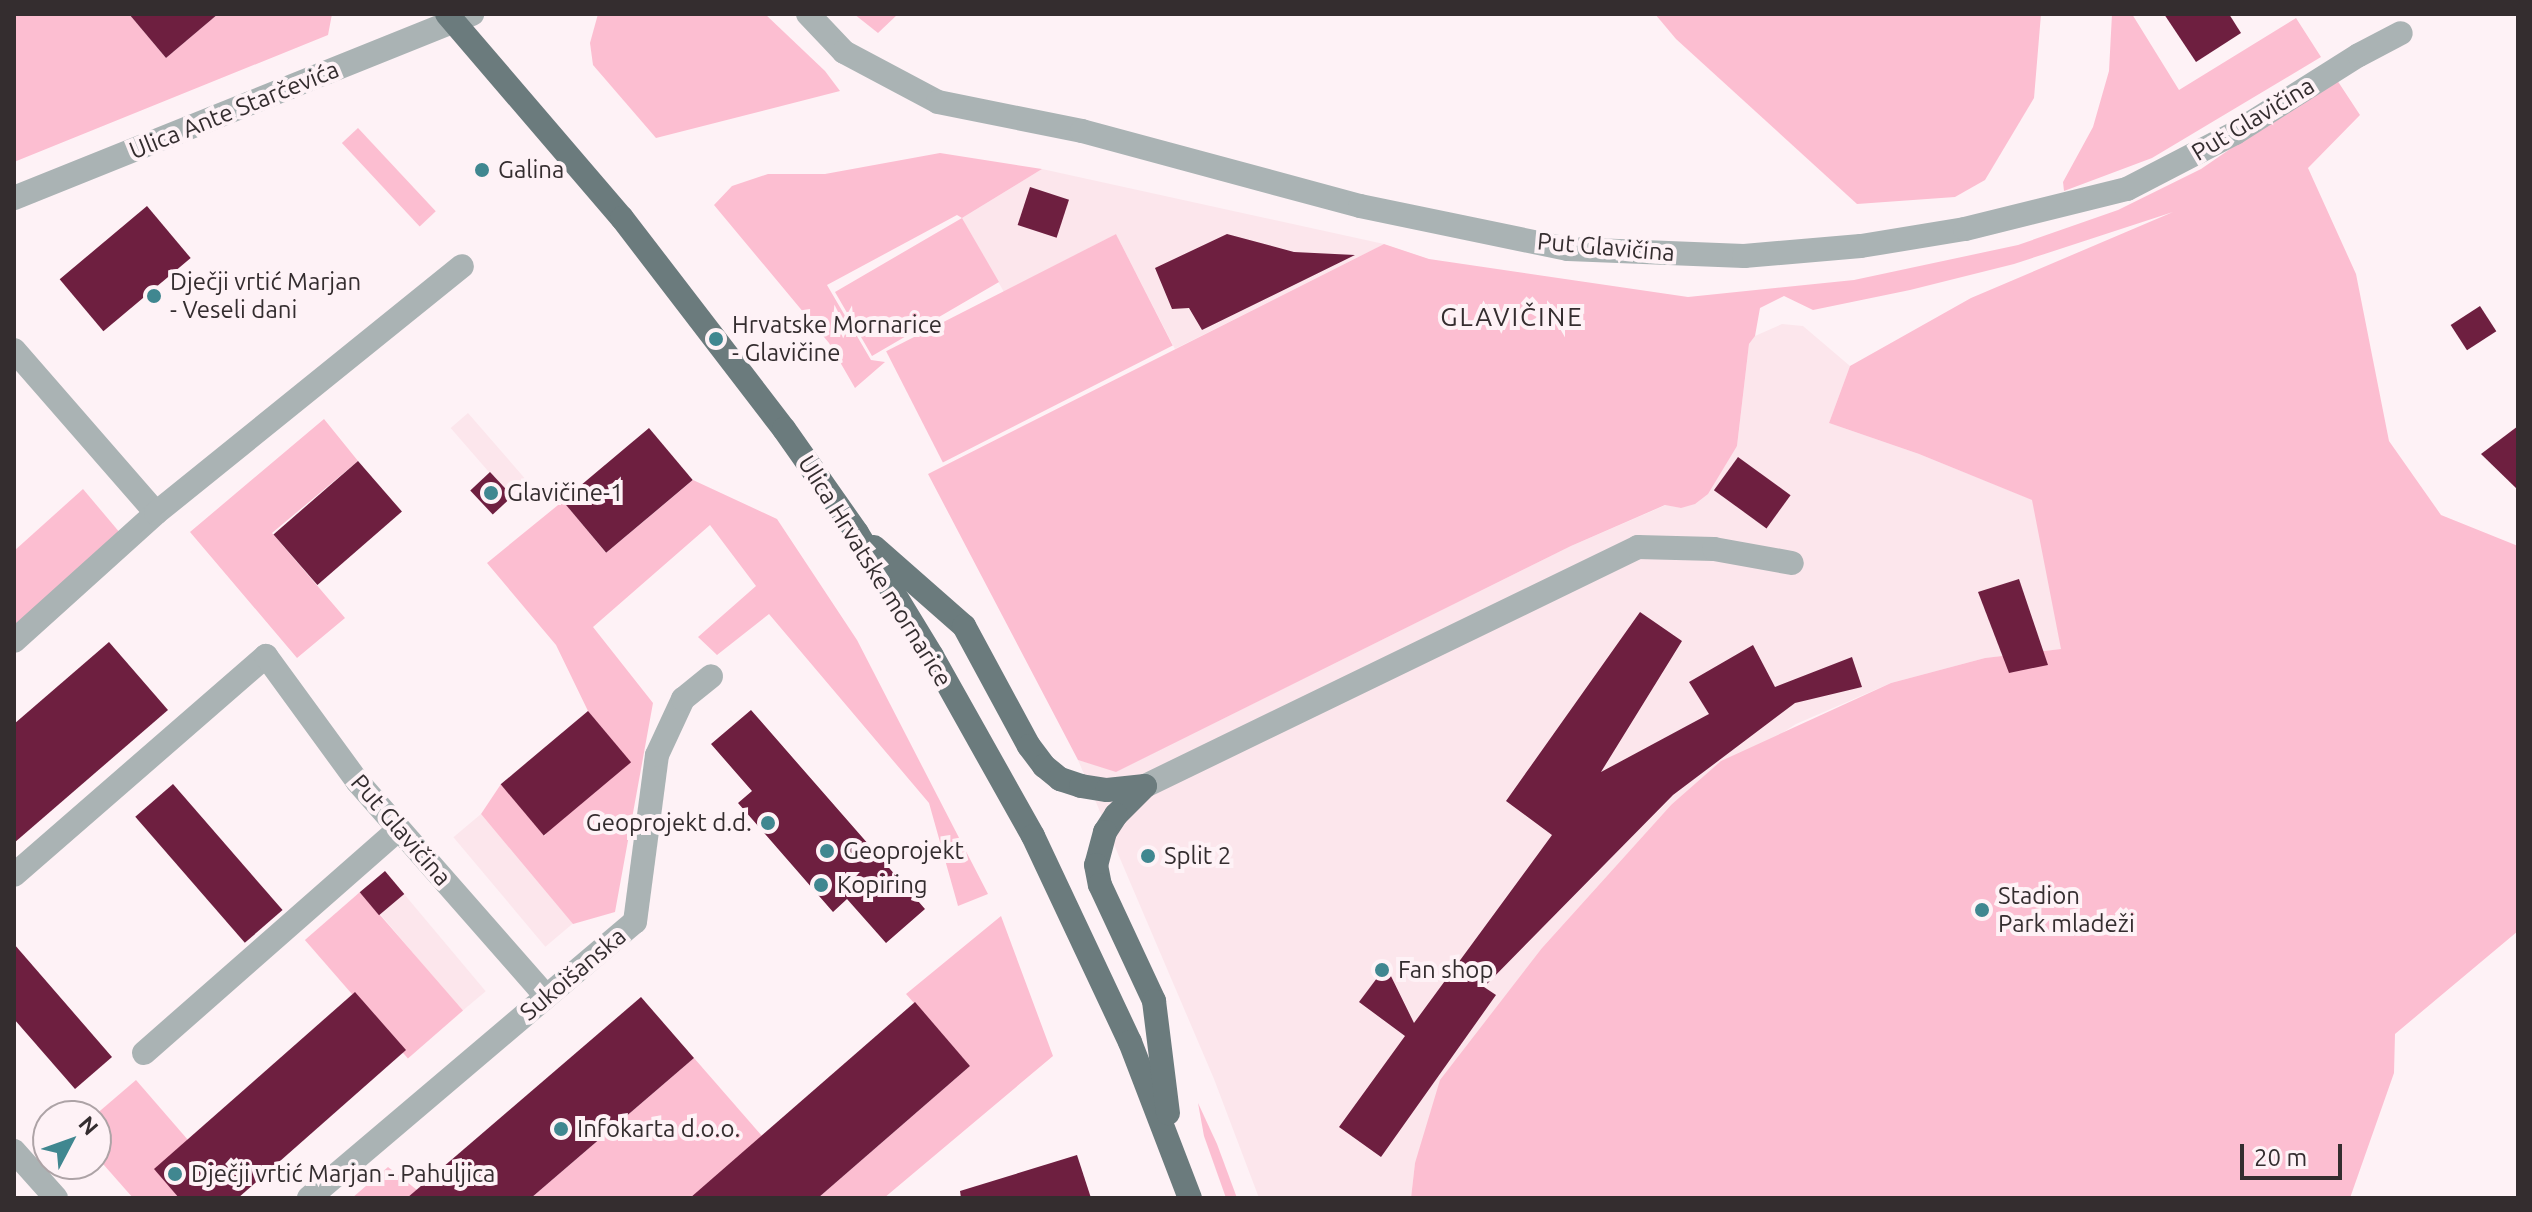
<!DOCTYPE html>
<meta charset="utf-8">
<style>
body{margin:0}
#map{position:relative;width:2532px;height:1212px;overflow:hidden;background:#fef2f6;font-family:Ubuntu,sans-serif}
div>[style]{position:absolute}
.built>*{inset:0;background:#fce6ec;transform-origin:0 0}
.green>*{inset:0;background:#fcbed1;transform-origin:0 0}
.building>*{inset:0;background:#6e1f40;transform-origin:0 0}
.minor>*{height:24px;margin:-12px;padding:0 12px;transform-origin:12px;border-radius:12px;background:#aab3b4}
.major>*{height:24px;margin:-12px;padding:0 12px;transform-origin:12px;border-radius:12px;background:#6b7b7d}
.dots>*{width:22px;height:22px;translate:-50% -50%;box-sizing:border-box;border:4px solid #fef2f6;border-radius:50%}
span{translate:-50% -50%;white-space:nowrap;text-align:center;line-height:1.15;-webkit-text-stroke:8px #fef2f6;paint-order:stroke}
.street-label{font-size:24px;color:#342d2f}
.poi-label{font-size:24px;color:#342d2f}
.left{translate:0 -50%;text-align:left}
.right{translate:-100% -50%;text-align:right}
.neighbourhood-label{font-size:26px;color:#342d2f;letter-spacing:2px}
.frame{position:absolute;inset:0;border:16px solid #342d2f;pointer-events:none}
.north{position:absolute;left:32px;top:1100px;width:80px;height:80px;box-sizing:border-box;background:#fef2f6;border:2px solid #ada3a6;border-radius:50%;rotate:49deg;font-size:22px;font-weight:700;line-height:32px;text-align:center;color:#342d2f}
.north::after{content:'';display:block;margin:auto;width:28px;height:36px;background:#408790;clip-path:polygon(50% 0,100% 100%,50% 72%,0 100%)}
.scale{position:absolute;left:2240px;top:1144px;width:102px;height:36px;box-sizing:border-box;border:4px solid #342d2f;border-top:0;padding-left:10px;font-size:24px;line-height:28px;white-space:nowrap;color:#342d2f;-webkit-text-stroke:6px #fef2f6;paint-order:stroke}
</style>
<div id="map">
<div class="built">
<div style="clip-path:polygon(1042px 169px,1384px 244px,1175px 349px,1116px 234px,1004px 292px,962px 218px)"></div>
<div style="clip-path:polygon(1782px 324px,1803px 326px,1850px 366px,1829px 423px,1919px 454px,2033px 500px,2062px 649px,1985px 658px,1891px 683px,1796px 724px,1671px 805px,1542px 948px,1415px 1163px,1411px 1198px,1259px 1198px,1214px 1079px,1078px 760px,1117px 771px,1571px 546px,1666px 505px,1681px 508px,1737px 446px,1749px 344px,1755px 336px)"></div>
<div style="left:468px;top:413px;width:91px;height:23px;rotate:49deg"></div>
<div style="left:481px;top:814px;width:143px;height:36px;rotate:50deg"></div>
<div style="left:404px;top:894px;width:127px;height:31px;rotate:50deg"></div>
</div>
<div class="green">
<div style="clip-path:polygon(14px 14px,129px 14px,166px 58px,218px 14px,332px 14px,328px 35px,14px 162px)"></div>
<div style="clip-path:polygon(598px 14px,765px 14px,825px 71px,840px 91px,656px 138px,593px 65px,590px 43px)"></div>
<div style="clip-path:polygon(854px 14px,898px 14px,878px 33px)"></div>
<div style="clip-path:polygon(1655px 14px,2041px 14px,2034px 98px,1985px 180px,1955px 197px,1857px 204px,1676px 39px)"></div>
<div style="clip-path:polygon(2112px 14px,2132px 14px,2179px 90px,2296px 18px,2321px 57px,2152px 158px,2064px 191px,2063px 182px,2093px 127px,2109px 71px)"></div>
<div style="clip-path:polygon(2335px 77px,2360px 115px,2308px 168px,2356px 274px,2389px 441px,2441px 515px,2518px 546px,2518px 931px,2395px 1034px,2394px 1073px,2350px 1198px,1411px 1198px,1415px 1163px,1440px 1080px,1542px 948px,1671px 805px,1721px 761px,1891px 683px,1985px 658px,2061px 649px,2032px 500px,1919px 454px,1829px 423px,1850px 366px,1971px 298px,2173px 212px,2014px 264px,1910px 290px,1813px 310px,1784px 296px,1760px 308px,1755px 336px,1749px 344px,1737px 446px,1708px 494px,1695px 504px,1681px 508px,1665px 505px,1571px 546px,1116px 772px,1078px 760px,928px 474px,1384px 244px,1429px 259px,1688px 297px,1854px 280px,2018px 245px,2118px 210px,2201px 169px)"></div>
<div style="left:358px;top:128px;width:114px;height:22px;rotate:47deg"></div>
<div style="clip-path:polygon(940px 153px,1042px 169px,962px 218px,999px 282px,872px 356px,835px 292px,962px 218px,957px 215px,827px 285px,871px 360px,885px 362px,855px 388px,829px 343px,714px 205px,732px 186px,768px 174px,825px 174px)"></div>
<div style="left:1116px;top:234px;width:125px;height:258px;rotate:63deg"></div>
<div style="clip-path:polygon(324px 419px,358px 461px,272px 533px,345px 618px,297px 658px,190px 532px)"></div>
<div style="clip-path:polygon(693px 480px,777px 519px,857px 640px,988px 894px,958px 906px,929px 803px,769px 614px,717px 655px,698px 637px,756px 586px,710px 525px,593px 627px,653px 703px,615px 912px,573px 924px,481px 814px,501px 784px,545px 836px,588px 711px,556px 645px,487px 563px,563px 501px,606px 553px)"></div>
<div style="clip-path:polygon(83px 489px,126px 540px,14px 641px,14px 551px)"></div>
<div style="left:360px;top:892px;width:157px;height:73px;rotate:49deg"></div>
<div style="clip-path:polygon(1001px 916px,1053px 1056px,884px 1198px,818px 1198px,970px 1066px,906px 994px)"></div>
<div style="clip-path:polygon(694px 1058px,762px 1136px,694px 1198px,531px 1198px)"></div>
<div style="clip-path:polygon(136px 1080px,188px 1140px,179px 1198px,133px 1198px,96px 1156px,94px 1116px)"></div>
<div style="clip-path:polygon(1198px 1103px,1217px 1144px,1237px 1198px,1226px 1198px,1204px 1136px)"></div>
<div style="clip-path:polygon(388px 1167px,417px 1190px,424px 1198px,352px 1198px)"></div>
</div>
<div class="building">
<div style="clip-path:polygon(129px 14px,218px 14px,166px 58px)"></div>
<div style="clip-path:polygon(2164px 14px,2229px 14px,2241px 33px,2196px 62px)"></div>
<div style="left:1030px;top:187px;width:41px;height:40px;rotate:18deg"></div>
<div style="left:147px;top:206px;width:68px;height:114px;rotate:50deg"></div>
<div style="clip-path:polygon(1227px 234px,1294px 252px,1355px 255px,1202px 330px,1189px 308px,1172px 309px,1155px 268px)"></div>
<div style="left:2480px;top:306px;width:30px;height:35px;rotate:57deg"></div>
<div style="clip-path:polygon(2518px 426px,2518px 490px,2481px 454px)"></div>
<div style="left:649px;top:428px;width:68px;height:113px;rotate:50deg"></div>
<div style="left:1738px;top:457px;width:65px;height:41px;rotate:36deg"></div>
<div style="left:358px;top:461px;width:67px;height:112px;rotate:49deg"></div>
<div style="left:490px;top:472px;width:33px;height:27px;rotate:47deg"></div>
<div style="clip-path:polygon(2019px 579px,2048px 665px,2009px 673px,1978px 592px)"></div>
<div style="clip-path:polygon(1640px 612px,1682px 641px,1601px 772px,1709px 714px,1689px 682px,1753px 645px,1775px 687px,1852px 657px,1862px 687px,1795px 703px,1673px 795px,1484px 987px,1496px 995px,1381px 1157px,1339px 1127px,1405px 1036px,1359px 1002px,1386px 966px,1414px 1023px,1552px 835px,1506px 801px)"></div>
<div style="clip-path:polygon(109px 642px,168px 710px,14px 843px,14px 724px)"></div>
<div style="clip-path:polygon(751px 710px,925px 909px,886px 943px,847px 899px,833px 912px,738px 803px,752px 791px,711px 744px)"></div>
<div style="left:588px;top:711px;width:67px;height:114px;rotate:50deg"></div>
<div style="left:173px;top:784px;width:167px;height:50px;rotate:49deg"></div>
<div style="left:385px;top:871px;width:30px;height:33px;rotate:50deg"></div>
<div style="clip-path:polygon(14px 944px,112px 1057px,75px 1089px,14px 1019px)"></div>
<div style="clip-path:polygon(355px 992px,406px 1050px,238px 1198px,179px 1198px,154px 1169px)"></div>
<div style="clip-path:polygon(641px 997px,694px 1058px,531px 1198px,407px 1198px)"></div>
<div style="clip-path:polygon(915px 1002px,970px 1066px,818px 1198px,690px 1198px)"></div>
<div style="clip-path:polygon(1077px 1155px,1091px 1198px,961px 1198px,960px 1191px)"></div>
</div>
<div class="minor">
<div style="left:808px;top:14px;width:52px;rotate:46.5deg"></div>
<div style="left:844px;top:52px;width:106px;rotate:28deg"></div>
<div style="left:938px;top:102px;width:147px;rotate:11.4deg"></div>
<div style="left:1082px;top:131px;width:288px;rotate:15.1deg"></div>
<div style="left:1360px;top:206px;width:212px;rotate:11.7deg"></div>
<div style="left:1568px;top:249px;width:176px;rotate:2.3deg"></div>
<div style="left:1744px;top:256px;width:117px;rotate:-4.9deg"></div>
<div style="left:1861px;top:246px;width:105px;rotate:-9.3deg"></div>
<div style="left:1965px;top:229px;width:167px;rotate:-13.9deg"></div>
<div style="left:2127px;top:189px;width:122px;rotate:-27.4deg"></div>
<div style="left:2235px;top:133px;width:146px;rotate:-32.2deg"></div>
<div style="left:2359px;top:55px;width:47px;rotate:-27.6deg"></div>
<div style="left:14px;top:198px;width:494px;rotate:-21.9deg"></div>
<div style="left:14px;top:350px;width:216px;rotate:48.9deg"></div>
<div style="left:14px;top:641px;width:191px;rotate:-42deg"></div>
<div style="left:156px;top:513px;width:393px;rotate:-38.9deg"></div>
<div style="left:1145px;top:786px;width:548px;rotate:-25.86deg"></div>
<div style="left:1638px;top:547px;width:76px;rotate:1.5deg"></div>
<div style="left:1714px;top:549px;width:79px;rotate:10.2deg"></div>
<div style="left:14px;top:875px;width:334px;rotate:-41deg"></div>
<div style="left:266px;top:656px;width:155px;rotate:53.9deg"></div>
<div style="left:357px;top:781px;width:286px;rotate:48.7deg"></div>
<div style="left:144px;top:1053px;width:339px;rotate:-41.3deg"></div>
<div style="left:14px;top:1151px;width:63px;rotate:48.2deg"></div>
<div style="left:309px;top:1198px;width:427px;rotate:-40.3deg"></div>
<div style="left:635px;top:922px;width:168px;rotate:-82.5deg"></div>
<div style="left:657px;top:755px;width:62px;rotate:-65.1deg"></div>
<div style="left:683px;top:699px;width:36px;rotate:-39deg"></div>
</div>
<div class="major">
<div style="left:447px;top:14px;width:269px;rotate:49.4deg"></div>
<div style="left:622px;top:218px;width:266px;rotate:52.5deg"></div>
<div style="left:784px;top:429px;width:127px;rotate:54.9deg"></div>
<div style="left:857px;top:533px;width:144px;rotate:58.6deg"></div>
<div style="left:932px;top:656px;width:206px;rotate:60.7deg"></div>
<div style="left:1033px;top:836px;width:228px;rotate:64.8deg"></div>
<div style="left:1130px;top:1042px;width:167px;rotate:69deg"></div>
<div style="left:874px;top:547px;width:120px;rotate:41.3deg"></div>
<div style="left:964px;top:626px;width:136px;rotate:61.6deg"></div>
<div style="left:1029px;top:746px;width:25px;rotate:53deg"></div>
<div style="left:1044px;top:766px;width:21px;rotate:39deg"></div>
<div style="left:1060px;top:779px;width:22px;rotate:18deg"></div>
<div style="left:1081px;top:786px;width:26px;rotate:9deg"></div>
<div style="left:1107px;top:790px;width:38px;rotate:-6deg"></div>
<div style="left:1145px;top:786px;width:41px;rotate:135deg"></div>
<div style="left:1116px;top:815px;width:20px;rotate:123deg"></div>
<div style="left:1105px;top:832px;width:34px;rotate:105deg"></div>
<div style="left:1096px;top:865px;width:20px;rotate:79deg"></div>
<div style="left:1100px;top:885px;width:128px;rotate:65deg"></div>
<div style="left:1154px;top:1001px;width:113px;rotate:82.9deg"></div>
</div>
<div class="dots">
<div style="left:482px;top:170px;background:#408790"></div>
<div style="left:154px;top:296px;background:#408790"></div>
<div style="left:716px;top:339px;background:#408790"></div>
<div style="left:491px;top:493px;background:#408790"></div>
<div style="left:768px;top:823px;background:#408790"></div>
<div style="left:827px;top:851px;background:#408790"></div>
<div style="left:1148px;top:856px;background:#408790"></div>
<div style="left:821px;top:885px;background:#408790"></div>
<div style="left:1982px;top:910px;background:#408790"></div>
<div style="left:1382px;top:970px;background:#408790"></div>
<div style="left:561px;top:1129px;background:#408790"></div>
<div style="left:175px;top:1174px;background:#408790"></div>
</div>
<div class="street-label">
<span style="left:234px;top:110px;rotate:-22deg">Ulica Ante Starčevića</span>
<span style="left:2253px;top:119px;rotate:-31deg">Put Glavičina</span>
<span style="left:1606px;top:247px;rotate:5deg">Put Glavičina</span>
<span style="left:875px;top:571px;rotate:58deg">Ulica Hrvatske mornarice</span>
<span style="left:401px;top:830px;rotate:49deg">Put Glavičina</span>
<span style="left:573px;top:974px;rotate:-40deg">Sukoišanska</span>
</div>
<div class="poi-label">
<span class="left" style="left:498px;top:170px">Galina</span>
<span class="left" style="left:170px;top:296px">Dječji vrtić Marjan<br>- Veseli dani</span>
<span class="left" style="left:732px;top:339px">Hrvatske Mornarice<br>- Glavičine</span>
<span class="left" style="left:507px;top:493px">Glavičine-1</span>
<span class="right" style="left:752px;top:823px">Geoprojekt d.d.</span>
<span class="left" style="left:843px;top:851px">Geoprojekt</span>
<span class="left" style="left:1164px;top:856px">Split 2</span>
<span class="left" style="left:837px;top:885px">Kopiring</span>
<span class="left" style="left:1998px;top:910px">Stadion<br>Park mladeži</span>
<span class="left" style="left:1398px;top:970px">Fan shop</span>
<span class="left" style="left:577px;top:1129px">Infokarta d.o.o.</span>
<span class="left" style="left:191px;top:1174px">Dječji vrtić Marjan - Pahuljica</span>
</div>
<div class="neighbourhood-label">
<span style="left:1512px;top:317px">GLAVIČINE</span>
</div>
<div class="frame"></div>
<div class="north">N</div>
<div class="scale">20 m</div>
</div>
